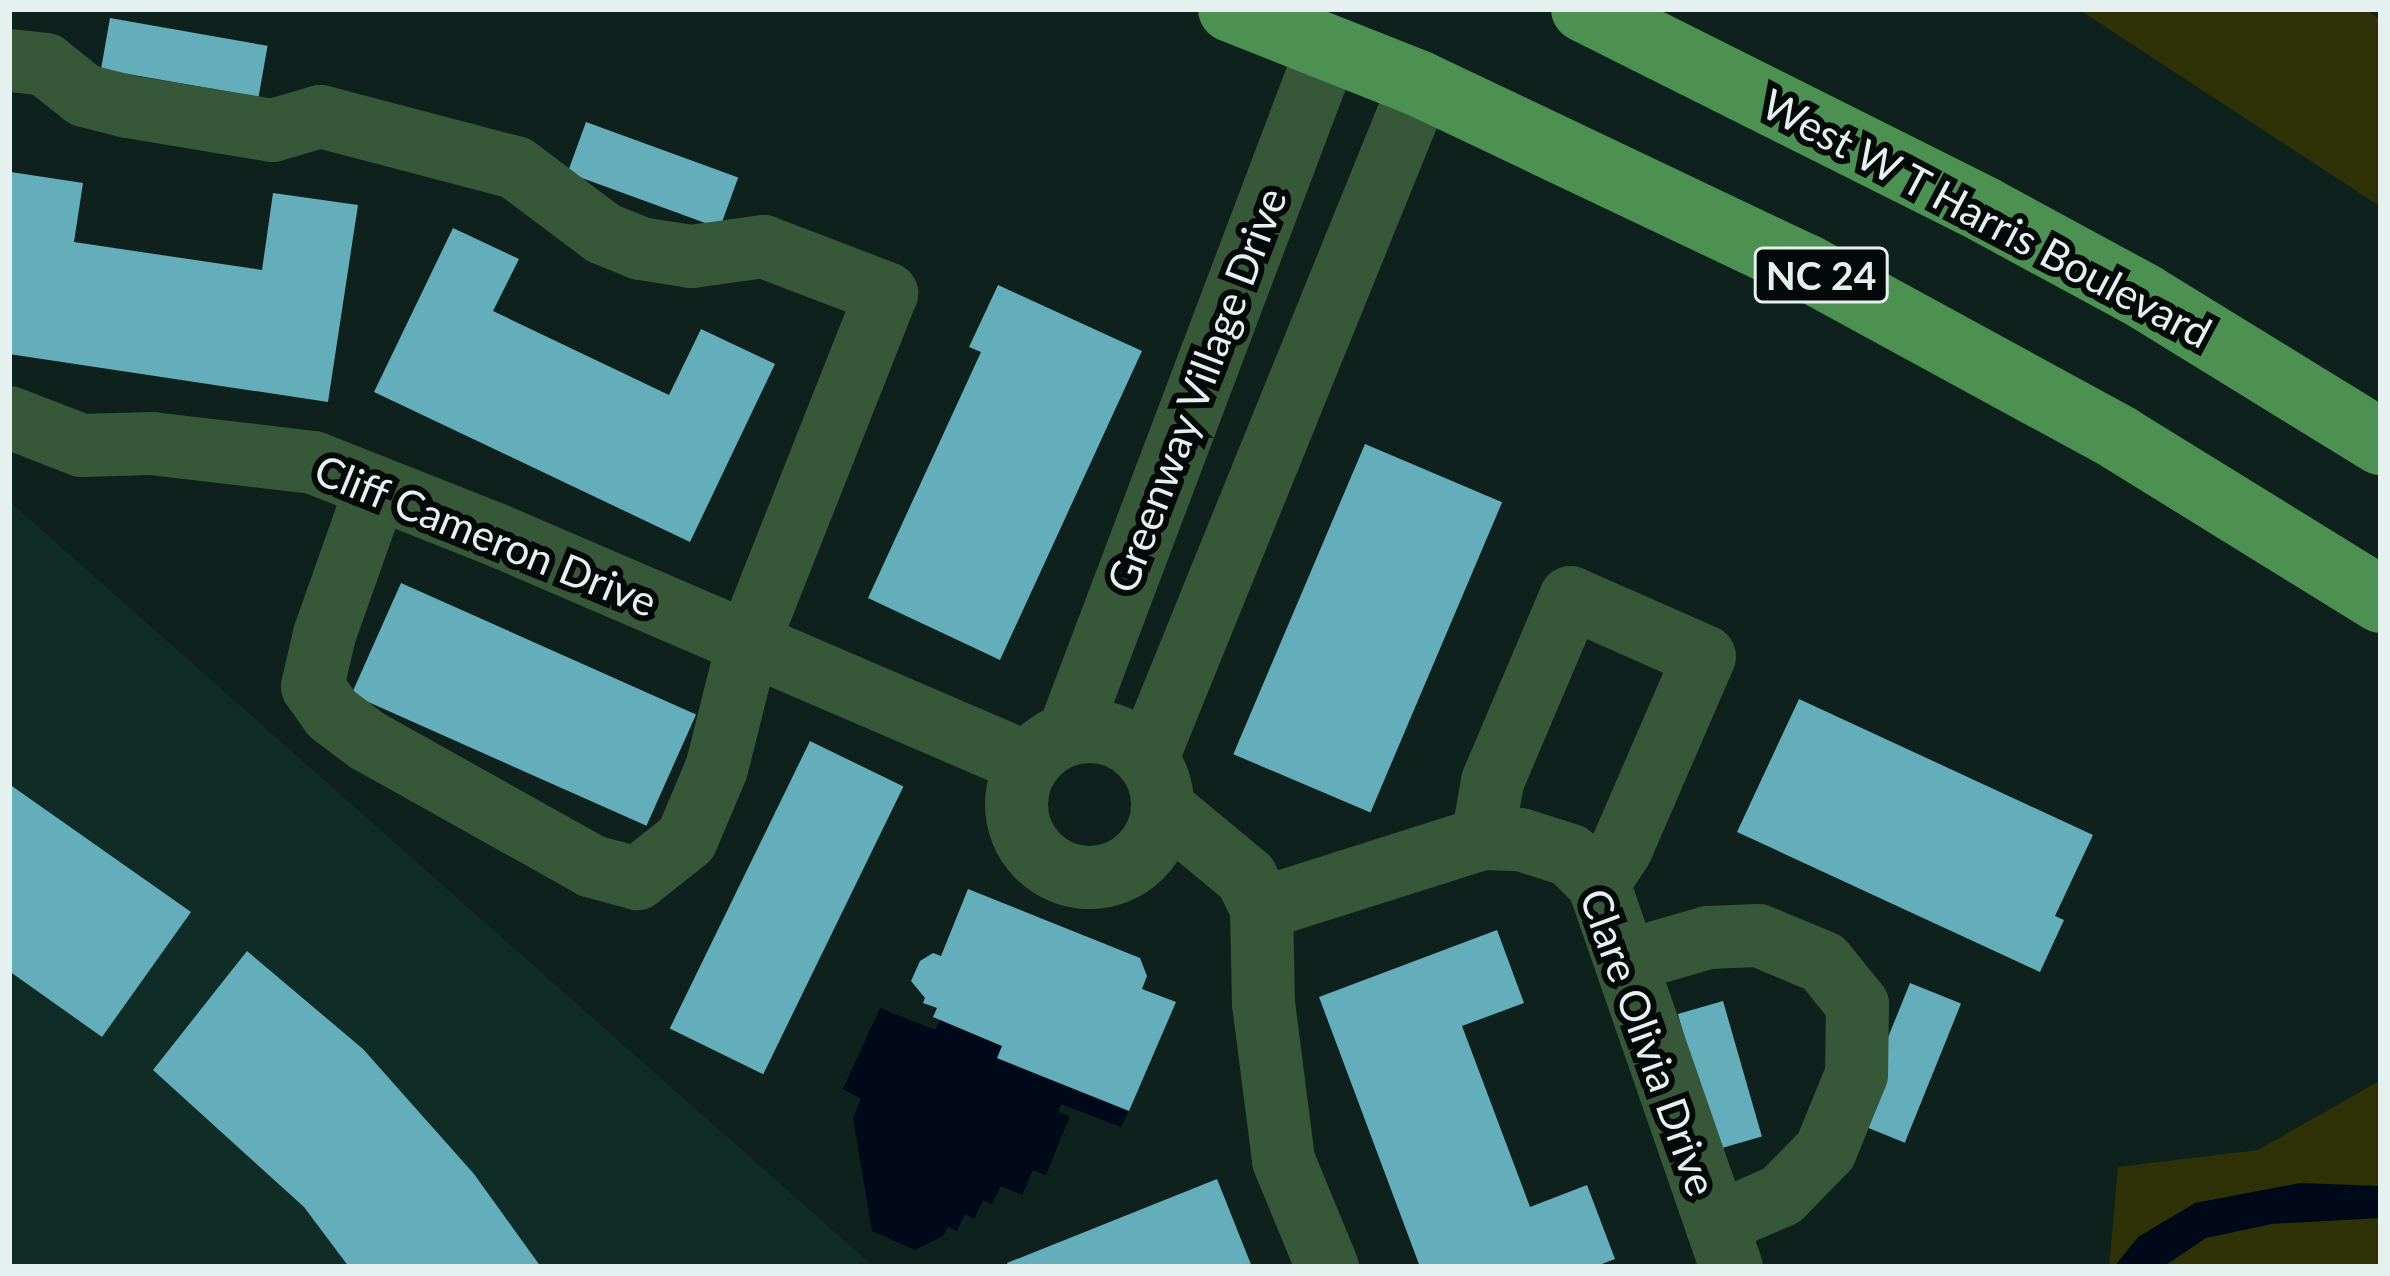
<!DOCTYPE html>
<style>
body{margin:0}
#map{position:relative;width:2390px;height:1276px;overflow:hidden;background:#0f211d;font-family:Lato,sans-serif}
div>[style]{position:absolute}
.built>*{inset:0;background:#102c26}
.green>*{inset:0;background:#2f3207}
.water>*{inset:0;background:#000919}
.building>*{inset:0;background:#64adbb;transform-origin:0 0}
.minor>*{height:63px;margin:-31.5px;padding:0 31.5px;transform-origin:31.5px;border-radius:31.5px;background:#375739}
.minor>.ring{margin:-31.5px;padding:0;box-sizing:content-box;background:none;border:63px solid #375739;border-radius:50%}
.major>*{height:66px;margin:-33px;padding:0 33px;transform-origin:33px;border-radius:33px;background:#4c9052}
span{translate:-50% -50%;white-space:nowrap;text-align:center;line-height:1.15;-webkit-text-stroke:12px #030908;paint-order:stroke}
.shield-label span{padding:3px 9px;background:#030908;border:3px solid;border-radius:9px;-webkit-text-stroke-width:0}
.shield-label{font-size:39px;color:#e5f1ee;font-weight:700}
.street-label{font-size:42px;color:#e5f1ee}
.frame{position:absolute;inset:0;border:12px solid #e5f1ee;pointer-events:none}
</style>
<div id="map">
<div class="built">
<div style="clip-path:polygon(9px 501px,874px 1267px,9px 1267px)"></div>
</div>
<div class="green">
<div style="clip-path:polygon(2078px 9px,2365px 9px,2381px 20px,2381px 207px)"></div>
<div style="clip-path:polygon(2381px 1080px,2381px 1267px,2109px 1267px,2118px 1167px,2258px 1150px)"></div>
</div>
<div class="water">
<div style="clip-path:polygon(880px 1008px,935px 1030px,940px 1020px,1002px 1046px,998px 1059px,1129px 1111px,1121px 1127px,1061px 1104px,1058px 1112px,1070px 1116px,1046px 1175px,1033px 1170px,1022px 1195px,1001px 1186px,992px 1204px,983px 1200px,974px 1219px,965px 1214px,957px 1231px,948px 1227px,943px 1236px,915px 1250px,872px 1231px,853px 1118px,861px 1099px,843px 1089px)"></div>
<div style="clip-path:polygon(2300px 1183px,2381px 1186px,2381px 1218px,2272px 1224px,2206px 1238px,2163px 1267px,2114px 1267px,2138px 1237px,2195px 1203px)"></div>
</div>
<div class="building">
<div style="left:110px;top:18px;width:160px;height:52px;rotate:10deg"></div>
<div style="left:586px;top:122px;width:162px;height:54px;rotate:20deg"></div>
<div style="clip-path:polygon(11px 172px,83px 183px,74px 242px,262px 270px,273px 193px,358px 205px,328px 402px,9px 354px)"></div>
<div style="clip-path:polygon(453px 228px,519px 259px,493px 311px,669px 395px,701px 329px,775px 364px,690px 542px,374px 392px)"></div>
<div style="clip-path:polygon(998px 285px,1142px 351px,1000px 660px,868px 598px,981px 352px,969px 347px)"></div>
<div style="left:1365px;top:444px;width:149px;height:337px;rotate:23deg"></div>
<div style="left:401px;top:583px;width:323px;height:122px;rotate:24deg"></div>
<div style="clip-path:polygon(1799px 699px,2093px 835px,2055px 916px,2064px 920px,2040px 972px,1737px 832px)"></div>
<div style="left:810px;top:741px;width:104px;height:320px;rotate:26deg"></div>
<div style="clip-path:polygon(9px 784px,191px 912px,102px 1037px,9px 971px)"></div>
<div style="clip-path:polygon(968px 889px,1140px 958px,1147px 976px,1142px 989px,1176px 1002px,1129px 1111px,997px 1058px,1002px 1046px,933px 1017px,937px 1008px,923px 1003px,925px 998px,911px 981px,920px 961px,933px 953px,941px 956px)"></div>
<div style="clip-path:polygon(1497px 930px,1524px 1003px,1462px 1026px,1530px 1207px,1587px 1185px,1615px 1259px,1594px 1267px,1420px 1267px,1319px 997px)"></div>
<div style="clip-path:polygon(247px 951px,363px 1049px,474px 1174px,541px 1267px,349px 1267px,304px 1207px,153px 1070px)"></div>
<div style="left:1910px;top:983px;width:55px;height:150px;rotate:22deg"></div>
<div style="left:1723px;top:1001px;width:141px;height:47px;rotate:74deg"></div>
<div style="clip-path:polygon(1217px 1179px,1252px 1267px,1009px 1267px,1007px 1263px)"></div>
</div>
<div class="minor">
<div style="left:9px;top:60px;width:36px;rotate:6deg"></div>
<div style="left:45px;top:64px;width:50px;rotate:38.5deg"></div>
<div style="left:84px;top:95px;width:44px;rotate:14.3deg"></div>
<div style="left:127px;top:106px;width:147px;rotate:9.4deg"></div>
<div style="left:272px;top:130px;width:50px;rotate:-16.3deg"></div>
<div style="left:320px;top:116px;width:202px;rotate:14.7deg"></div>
<div style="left:515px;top:167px;width:110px;rotate:36.9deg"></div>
<div style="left:603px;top:233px;width:40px;rotate:22deg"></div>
<div style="left:640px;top:248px;width:52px;rotate:8.9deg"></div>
<div style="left:691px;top:256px;width:73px;rotate:-7.9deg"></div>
<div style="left:763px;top:246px;width:132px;rotate:20.9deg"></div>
<div style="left:886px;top:293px;width:374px;rotate:111.6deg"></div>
<div style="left:748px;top:641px;width:131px;rotate:104.1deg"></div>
<div style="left:716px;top:768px;width:77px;rotate:112.9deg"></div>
<div style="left:686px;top:839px;width:63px;rotate:141.5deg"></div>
<div style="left:637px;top:878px;width:47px;rotate:-165.1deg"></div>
<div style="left:592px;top:866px;width:257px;rotate:-150.8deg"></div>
<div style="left:368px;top:741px;width:46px;rotate:-142.9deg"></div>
<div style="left:331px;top:713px;width:33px;rotate:-125deg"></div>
<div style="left:312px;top:686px;width:53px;rotate:-77deg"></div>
<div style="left:324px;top:634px;width:156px;rotate:-70.5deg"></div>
<div style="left:9px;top:417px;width:77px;rotate:21.3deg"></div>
<div style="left:81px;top:445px;width:70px;rotate:-1.6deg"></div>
<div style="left:151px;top:443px;width:163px;rotate:6.7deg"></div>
<div style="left:313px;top:462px;width:196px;rotate:21.6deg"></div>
<div style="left:495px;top:534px;width:580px;rotate:23.25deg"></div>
<div class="ring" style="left:1016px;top:731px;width:83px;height:83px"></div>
<div style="left:1068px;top:733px;width:732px;rotate:-69.29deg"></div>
<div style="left:1147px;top:757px;width:726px;rotate:-67.92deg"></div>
<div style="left:1163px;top:808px;width:108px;rotate:39.7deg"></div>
<div style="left:1246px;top:877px;width:34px;rotate:64deg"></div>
<div style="left:1261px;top:908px;width:95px;rotate:88.8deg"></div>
<div style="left:1263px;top:1003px;width:158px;rotate:82.7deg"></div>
<div style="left:1283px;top:1160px;width:116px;rotate:67.6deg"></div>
<div style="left:1482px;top:838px;width:58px;rotate:-80deg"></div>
<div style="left:1492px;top:781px;width:200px;rotate:-67deg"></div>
<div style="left:1570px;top:597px;width:146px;rotate:23.8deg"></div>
<div style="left:1704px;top:656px;width:209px;rotate:113.4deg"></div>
<div style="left:1621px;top:848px;width:42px;rotate:123.3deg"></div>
<div style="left:1261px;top:908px;width:232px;rotate:-17.6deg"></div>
<div style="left:1482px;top:838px;width:38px;rotate:2deg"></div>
<div style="left:1520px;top:839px;width:52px;rotate:17.7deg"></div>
<div style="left:1570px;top:855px;width:40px;rotate:45deg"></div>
<div style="left:1598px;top:883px;width:406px;rotate:70.9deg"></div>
<div style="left:1625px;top:961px;width:85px;rotate:-16.3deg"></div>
<div style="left:1707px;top:937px;width:51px;rotate:-2.2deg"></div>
<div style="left:1758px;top:935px;width:70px;rotate:22.6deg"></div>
<div style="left:1823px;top:962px;width:54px;rotate:51deg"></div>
<div style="left:1857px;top:1004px;width:70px;rotate:90.8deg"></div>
<div style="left:1856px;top:1074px;width:82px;rotate:112.2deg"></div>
<div style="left:1825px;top:1150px;width:63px;rotate:134.4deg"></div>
<div style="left:1781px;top:1195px;width:71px;rotate:156.7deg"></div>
</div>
<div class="major">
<div style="left:1231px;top:9px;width:203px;rotate:21.6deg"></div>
<div style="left:1420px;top:84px;width:427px;rotate:25.4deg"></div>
<div style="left:1806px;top:267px;width:357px;rotate:28.6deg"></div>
<div style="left:2119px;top:438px;width:308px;rotate:31.7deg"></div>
<div style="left:1584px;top:9px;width:449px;rotate:26.6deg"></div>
<div style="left:1985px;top:210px;width:182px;rotate:28.5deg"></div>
<div style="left:2145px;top:297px;width:277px;rotate:31.6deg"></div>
</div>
<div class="shield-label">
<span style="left:1821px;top:275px">NC 24</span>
</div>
<div class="street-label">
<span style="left:1987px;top:218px;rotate:28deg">West W T Harris Boulevard</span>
<span style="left:1196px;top:390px;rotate:-69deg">Greenway Village Drive</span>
<span style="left:486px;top:535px;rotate:22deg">Cliff Cameron Drive</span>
<span style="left:1649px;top:1042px;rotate:70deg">Clare Olivia Drive</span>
</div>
<div class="frame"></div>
</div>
